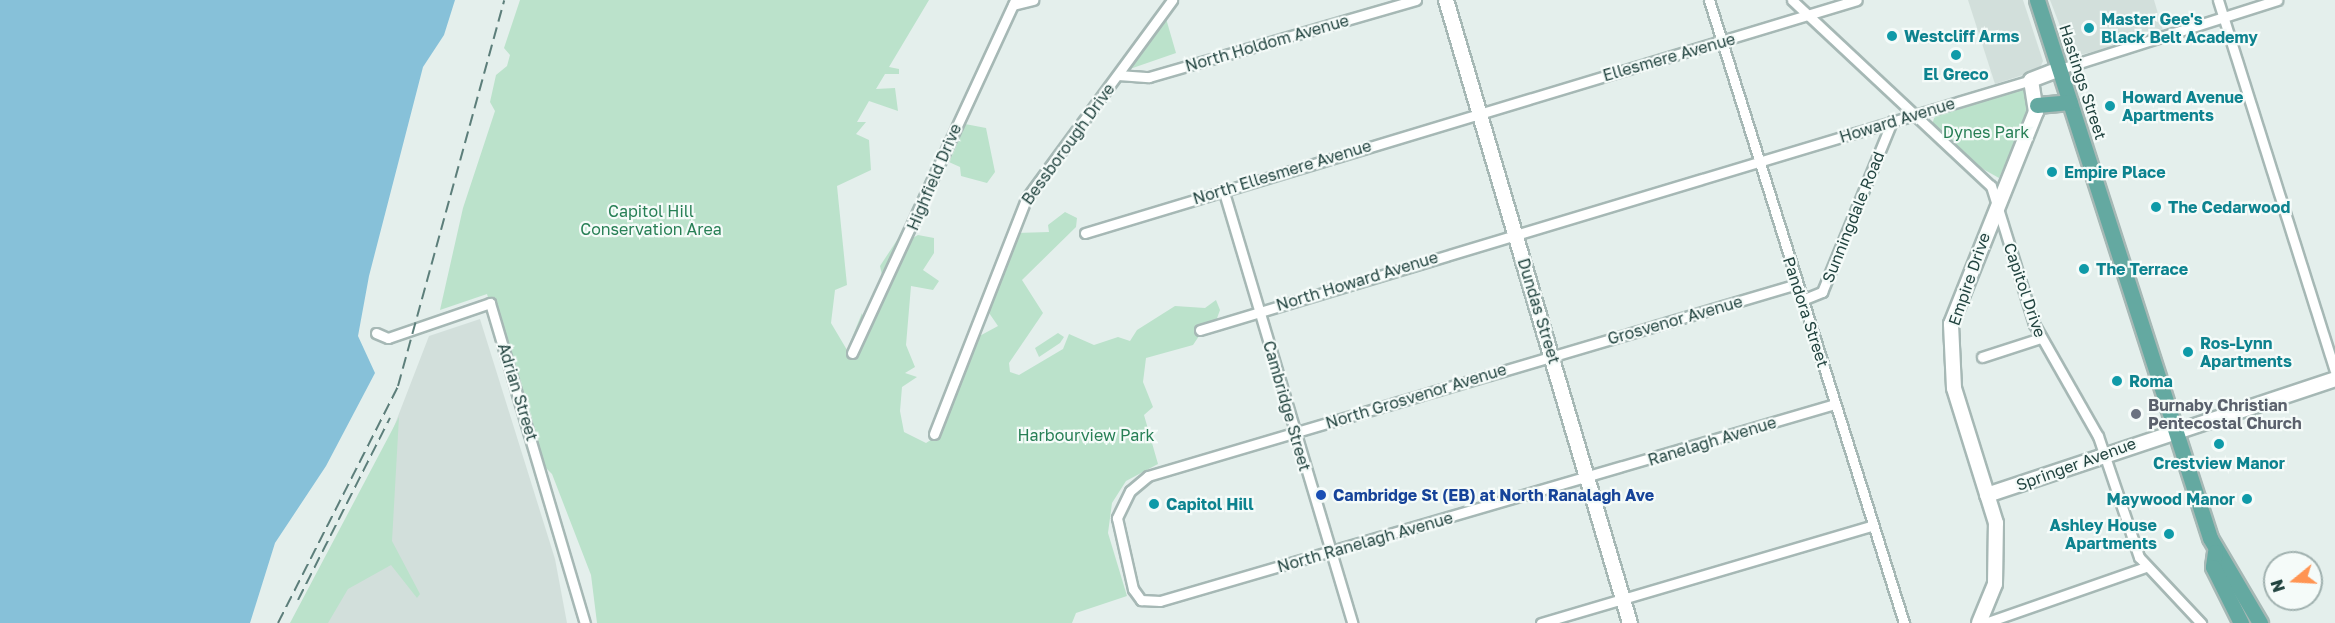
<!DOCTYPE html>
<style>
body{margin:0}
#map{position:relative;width:2335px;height:623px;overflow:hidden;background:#e4efec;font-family:"Golos Text",sans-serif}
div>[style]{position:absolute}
.built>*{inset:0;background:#d2dfdb}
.green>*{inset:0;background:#bbe2cb}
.water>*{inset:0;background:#87c1d9}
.roads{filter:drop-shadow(2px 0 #a6b8b5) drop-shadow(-2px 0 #a6b8b5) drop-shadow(0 2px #a6b8b5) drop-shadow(0 -2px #a6b8b5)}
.street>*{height:9px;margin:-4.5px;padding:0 4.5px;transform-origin:4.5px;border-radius:4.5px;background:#fff}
.secondary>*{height:14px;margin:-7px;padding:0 7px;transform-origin:7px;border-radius:7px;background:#fff}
.primary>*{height:15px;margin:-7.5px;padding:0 7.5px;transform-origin:7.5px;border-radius:7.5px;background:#64a9a1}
.rail>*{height:2px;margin-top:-1px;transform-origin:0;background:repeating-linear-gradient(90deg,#5c7e7a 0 12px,transparent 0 18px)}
.dots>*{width:16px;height:16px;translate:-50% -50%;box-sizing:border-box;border:3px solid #f5fbf9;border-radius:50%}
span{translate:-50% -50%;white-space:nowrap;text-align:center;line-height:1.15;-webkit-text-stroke:4.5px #f5fbf9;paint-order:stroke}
.culture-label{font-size:16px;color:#0d838f;font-weight:700}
.left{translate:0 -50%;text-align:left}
.right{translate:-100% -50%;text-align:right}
.street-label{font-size:16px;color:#21433f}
.park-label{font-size:16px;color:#277f55}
.worship-label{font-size:16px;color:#5b616d;font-weight:700}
.transit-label{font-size:16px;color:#164399;font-weight:700}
.north{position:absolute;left:2263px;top:551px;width:60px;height:60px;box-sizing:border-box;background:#f5fbf9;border:2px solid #a0b1af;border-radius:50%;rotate:252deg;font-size:16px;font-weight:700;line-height:24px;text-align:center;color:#21433f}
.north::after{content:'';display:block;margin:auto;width:21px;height:27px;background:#ff9452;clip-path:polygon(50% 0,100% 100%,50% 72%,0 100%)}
</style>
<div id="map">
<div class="built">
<div style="clip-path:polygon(1968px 0,2023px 0,2043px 61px,2039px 70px,1995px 84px)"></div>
<div style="clip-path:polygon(2050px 0,2154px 0,2164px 34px,2072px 57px)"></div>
<div style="clip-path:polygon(480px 319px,555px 559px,567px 623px,295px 623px,383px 455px,429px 336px)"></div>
</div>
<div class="green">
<div style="clip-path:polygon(520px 0,929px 0,889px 67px,899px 69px,899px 74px,885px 74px,876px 89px,895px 88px,898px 111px,869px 101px,857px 122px,866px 122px,856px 134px,869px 140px,871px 170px,837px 186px,847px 285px,835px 290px,831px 323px,847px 350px,862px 313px,866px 338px,909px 240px,918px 235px,934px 238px,934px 253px,923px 270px,939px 281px,933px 290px,911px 286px,906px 345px,915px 367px,905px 373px,917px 377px,902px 387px,900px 411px,904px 432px,926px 443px,937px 436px,974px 339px,998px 326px,987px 310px,999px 253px,1016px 233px,1049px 232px,1048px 225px,1065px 212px,1077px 218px,1076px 227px,1022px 280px,1043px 313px,1009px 363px,1010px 372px,1019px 375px,1063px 349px,1069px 334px,1094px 345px,1118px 337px,1130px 341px,1137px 330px,1175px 306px,1205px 308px,1216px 300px,1220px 310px,1216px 321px,1196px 330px,1199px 336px,1193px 345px,1146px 358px,1143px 382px,1153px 407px,1144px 415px,1158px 464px,1126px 481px,1112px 503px,1108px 533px,1127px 596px,1076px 613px,1072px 623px,597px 623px,591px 575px,552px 474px,538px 460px,525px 417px,527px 406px,517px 394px,487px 294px,440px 310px,463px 208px,495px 111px,490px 102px,496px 75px,507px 66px,510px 55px,504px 48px)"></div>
<div style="clip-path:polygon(1165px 15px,1176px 53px,1124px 71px)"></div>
<div style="clip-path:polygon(2019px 88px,2027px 91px,2030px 109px,1999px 178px,1974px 164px,1932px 125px,1935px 115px)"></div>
<div style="clip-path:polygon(965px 124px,986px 128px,995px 172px,987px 183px,961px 176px,960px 167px,940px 158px)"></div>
<div style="clip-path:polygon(909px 222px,886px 275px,882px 275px,880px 266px)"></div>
<div style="clip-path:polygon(1058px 333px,1064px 337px,1060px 343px,1039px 357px,1035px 348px)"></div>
<div style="clip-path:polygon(399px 417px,392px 541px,420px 594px,417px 598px,391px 565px,348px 589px,328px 623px,290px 623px)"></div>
</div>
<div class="water">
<div style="clip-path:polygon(0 0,455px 0,444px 35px,423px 67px,369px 276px,358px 336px,375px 373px,326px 466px,275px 543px,250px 623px,0 623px)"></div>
</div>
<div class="roads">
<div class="street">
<div style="left:1709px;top:0;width:653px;rotate:72.62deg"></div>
<div style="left:1792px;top:0;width:272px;rotate:43.1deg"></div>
<div style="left:1991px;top:186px;width:145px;rotate:72.7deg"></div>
<div style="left:2034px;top:324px;width:129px;rotate:60.3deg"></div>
<div style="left:2098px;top:436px;width:128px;rotate:71.3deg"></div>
<div style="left:2139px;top:557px;width:91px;rotate:46.8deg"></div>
<div style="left:2218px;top:0;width:388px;rotate:72.5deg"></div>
<div style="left:1013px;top:5px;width:21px;rotate:-14deg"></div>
<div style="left:2060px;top:69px;width:228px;rotate:-17.6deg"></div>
<div style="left:1118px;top:75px;width:31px;rotate:4deg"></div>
<div style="left:1149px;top:77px;width:278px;rotate:-16.1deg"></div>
<div style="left:1223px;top:189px;width:453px;rotate:73.4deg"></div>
<div style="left:1085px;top:233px;width:806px;rotate:-16.79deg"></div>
<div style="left:1797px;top:284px;width:677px;rotate:163.52deg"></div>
<div style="left:1148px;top:476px;width:23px;rotate:140deg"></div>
<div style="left:1130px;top:491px;width:30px;rotate:116deg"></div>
<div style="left:1117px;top:518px;width:73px;rotate:77.3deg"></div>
<div style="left:1133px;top:589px;width:14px;rotate:54deg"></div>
<div style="left:1141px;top:600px;width:19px;rotate:3deg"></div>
<div style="left:1160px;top:601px;width:703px;rotate:-16.27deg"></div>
<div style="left:1802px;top:300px;width:22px;rotate:-22deg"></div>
<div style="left:1822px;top:292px;width:185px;rotate:-67.7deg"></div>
<div style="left:1200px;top:330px;width:868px;rotate:-16.74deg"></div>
<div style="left:376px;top:333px;width:13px;rotate:23deg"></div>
<div style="left:388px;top:338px;width:108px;rotate:-18.9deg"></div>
<div style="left:490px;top:303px;width:334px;rotate:73.5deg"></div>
<div style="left:852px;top:353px;width:389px;rotate:-65.2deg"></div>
<div style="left:1982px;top:357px;width:62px;rotate:-17.9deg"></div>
<div style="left:934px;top:434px;width:252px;rotate:-68.6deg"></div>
<div style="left:1026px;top:199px;width:247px;rotate:-53.7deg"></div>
<div style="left:1541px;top:623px;width:346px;rotate:-16.4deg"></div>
<div style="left:1985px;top:623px;width:170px;rotate:-19.2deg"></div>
</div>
<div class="secondary">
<div style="left:1446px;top:0;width:650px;rotate:73.55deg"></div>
<div style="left:1987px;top:495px;width:367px;rotate:-18.4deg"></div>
<div style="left:1979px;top:623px;width:42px;rotate:-67.7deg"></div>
<div style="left:1995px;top:584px;width:61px;rotate:-89.1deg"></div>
<div style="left:1996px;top:523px;width:141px;rotate:-107.3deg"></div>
<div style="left:1954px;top:388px;width:64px;rotate:-92.7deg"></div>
<div style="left:1951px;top:324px;width:228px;rotate:-68.2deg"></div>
<div style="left:2036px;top:112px;width:32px;rotate:-99deg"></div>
<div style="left:2031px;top:80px;width:31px;rotate:-21deg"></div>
</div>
<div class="primary">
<div style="left:2037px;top:0;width:565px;rotate:72.17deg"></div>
<div style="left:2210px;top:538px;width:99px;rotate:59.5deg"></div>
<div style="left:2037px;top:105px;width:33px;rotate:-5deg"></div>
<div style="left:2215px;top:552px;width:15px;rotate:98deg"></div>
<div style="left:2213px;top:567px;width:63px;rotate:63.4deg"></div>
</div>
</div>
<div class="rail">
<div style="left:298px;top:600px;width:204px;rotate:-63.2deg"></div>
<div style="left:278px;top:623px;width:266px;rotate:-63.1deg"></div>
<div style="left:398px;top:386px;width:400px;rotate:-74.6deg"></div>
</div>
<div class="dots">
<div style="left:2089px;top:28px;background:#0f9aa8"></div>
<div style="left:1892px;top:36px;background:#0f9aa8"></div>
<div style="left:1956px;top:55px;background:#0f9aa8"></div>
<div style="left:2110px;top:106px;background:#0f9aa8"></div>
<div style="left:2052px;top:172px;background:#0f9aa8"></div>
<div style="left:2156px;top:207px;background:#0f9aa8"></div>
<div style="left:2084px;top:269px;background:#0f9aa8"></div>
<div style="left:2188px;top:352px;background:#0f9aa8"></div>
<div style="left:2117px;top:381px;background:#0f9aa8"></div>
<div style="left:2136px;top:414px;background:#6b7280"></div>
<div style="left:2219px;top:444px;background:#0f9aa8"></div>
<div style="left:1321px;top:495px;background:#1a4fb4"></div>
<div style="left:2247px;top:499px;background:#0f9aa8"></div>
<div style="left:1154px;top:504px;background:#0f9aa8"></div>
<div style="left:2169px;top:534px;background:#0f9aa8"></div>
</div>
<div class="culture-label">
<span class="left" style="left:2101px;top:28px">Master Gee's<br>Black Belt Academy</span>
<span class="left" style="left:1904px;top:36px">Westcliff Arms</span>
<span style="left:1956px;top:74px">El Greco</span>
<span class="left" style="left:2122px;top:106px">Howard Avenue<br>Apartments</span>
<span class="left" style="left:2064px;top:172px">Empire Place</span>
<span class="left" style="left:2168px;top:207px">The Cedarwood</span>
<span class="left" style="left:2096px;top:269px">The Terrace</span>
<span class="left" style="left:2200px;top:352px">Ros-Lynn<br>Apartments</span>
<span class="left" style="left:2129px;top:381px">Roma</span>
<span style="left:2219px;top:463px">Crestview Manor</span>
<span class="right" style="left:2235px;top:499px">Maywood Manor</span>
<span class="left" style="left:1166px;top:504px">Capitol Hill</span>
<span class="right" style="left:2157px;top:534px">Ashley House<br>Apartments</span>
</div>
<div class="street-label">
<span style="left:1267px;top:43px;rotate:-16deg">North Holdom Avenue</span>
<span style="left:1669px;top:57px;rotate:-16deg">Ellesmere Avenue</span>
<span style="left:2083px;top:82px;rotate:72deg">Hastings Street</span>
<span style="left:1897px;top:120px;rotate:-17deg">Howard Avenue</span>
<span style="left:1068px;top:144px;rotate:-54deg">Bessborough Drive</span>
<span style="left:1282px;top:172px;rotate:-17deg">North Ellesmere Avenue</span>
<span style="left:934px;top:177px;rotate:-67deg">Highfield Drive</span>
<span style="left:1853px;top:217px;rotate:-68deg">Sunningdale Road</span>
<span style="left:1969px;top:279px;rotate:-71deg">Empire Drive</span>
<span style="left:1357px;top:281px;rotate:-17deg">North Howard Avenue</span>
<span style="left:2025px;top:290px;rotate:71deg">Capitol Drive</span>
<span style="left:1539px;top:311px;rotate:73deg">Dundas Street</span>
<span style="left:1806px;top:312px;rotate:72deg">Pandora Street</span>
<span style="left:1675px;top:320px;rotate:-16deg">Grosvenor Avenue</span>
<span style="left:518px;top:392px;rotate:73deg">Adrian Street</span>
<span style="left:1416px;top:396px;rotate:-17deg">North Grosvenor Avenue</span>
<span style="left:1287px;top:406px;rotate:74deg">Cambridge Street</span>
<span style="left:1712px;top:441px;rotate:-17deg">Ranelagh Avenue</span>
<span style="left:2076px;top:464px;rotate:-20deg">Springer Avenue</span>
<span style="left:1365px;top:542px;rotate:-16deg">North Ranelagh Avenue</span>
</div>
<div class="park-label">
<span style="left:1986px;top:132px">Dynes Park</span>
<span style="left:651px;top:220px">Capitol Hill<br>Conservation Area</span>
<span style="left:1086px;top:435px">Harbourview Park</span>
</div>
<div class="worship-label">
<span class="left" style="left:2148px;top:414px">Burnaby Christian<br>Pentecostal Church</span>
</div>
<div class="transit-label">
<span class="left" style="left:1333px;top:495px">Cambridge St (EB) at North Ranalagh Ave</span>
</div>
<div class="north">N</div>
</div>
